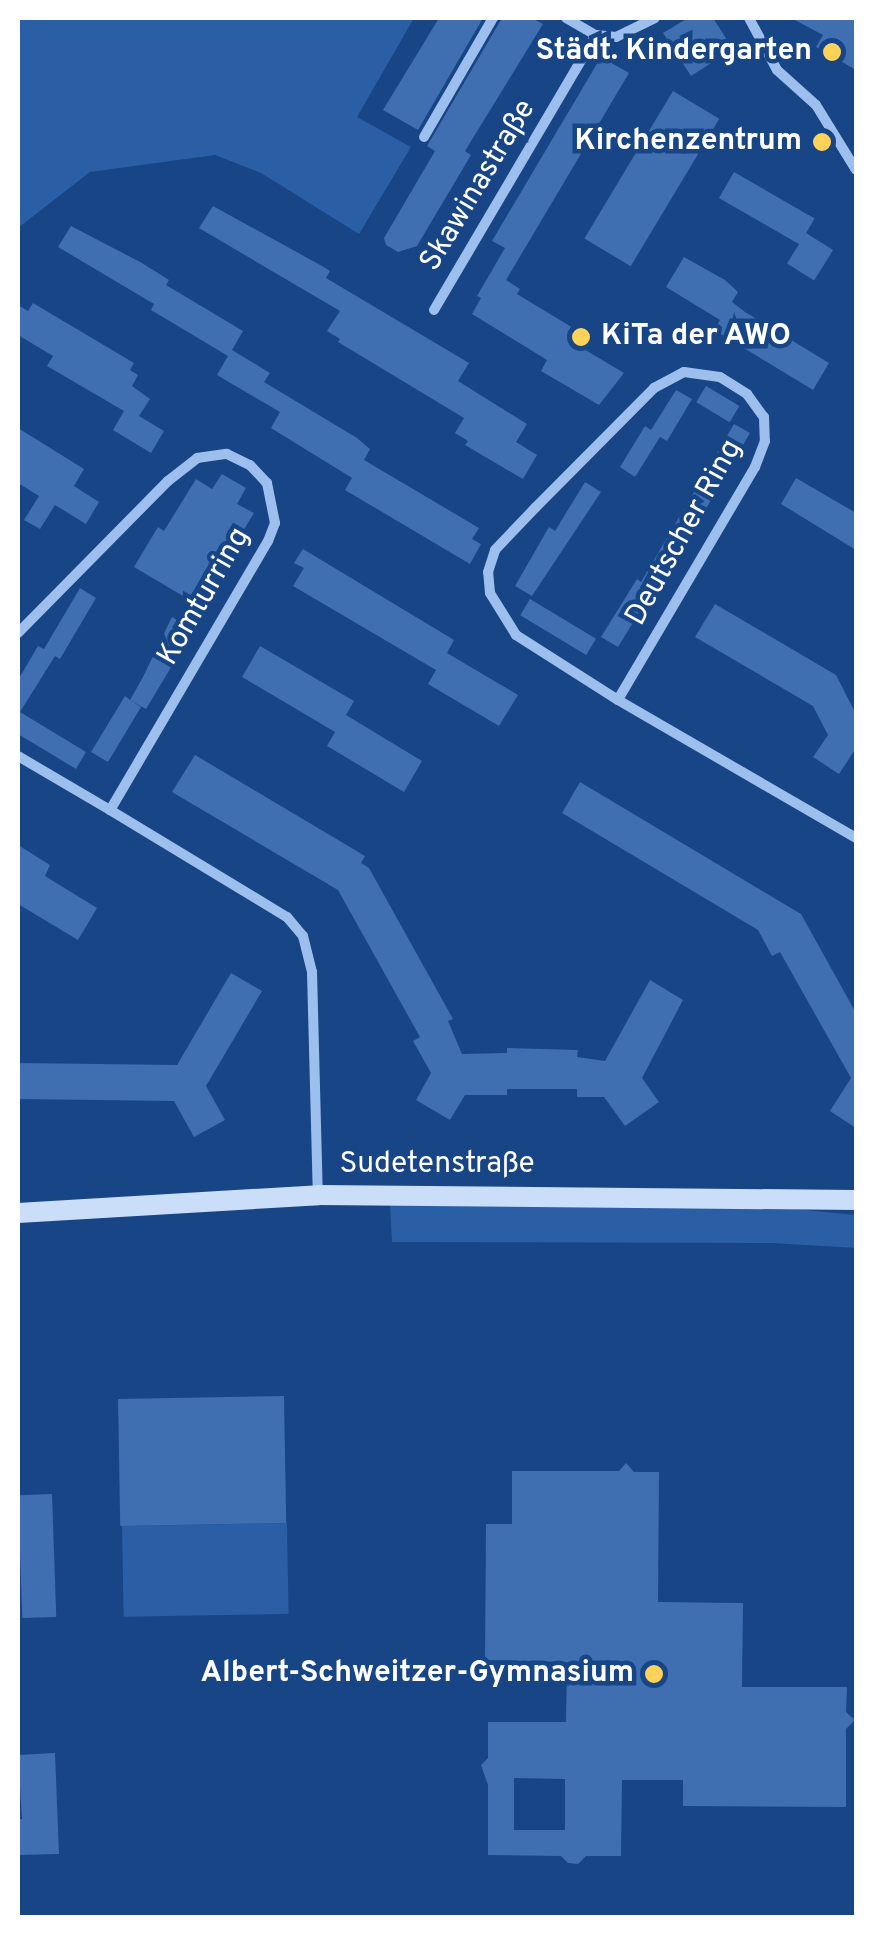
<!DOCTYPE html>
<meta charset="utf-8">
<style>
body{margin:0}
#map{position:relative;width:874px;height:1935px;overflow:hidden;background:#174586;font-family:Overpass,sans-serif}
div>[style]{position:absolute}
.green>*{inset:0;background:#2a5ea5;transform-origin:0 0}
.building>*{inset:0;background:#3f6fb0;transform-origin:0 0}
.street>*{height:10px;margin:-5px;padding:0 5px;transform-origin:5px;border-radius:5px;background:#9dbfed}
.secondary>*{height:20px;margin:-10px;padding:0 10px;transform-origin:10px;border-radius:10px;background:#caddf9}
.dots>*{width:28px;height:28px;translate:-50% -50%;box-sizing:border-box;border:5px solid #174586;border-radius:50%}
span{translate:-50% -50%;white-space:nowrap;text-align:center;line-height:1.15;-webkit-text-stroke:9px #174586;paint-order:stroke}
.poi-label{font-size:30px;color:#fff;font-weight:700}
.right{translate:-100% -50%;text-align:right}
.left{translate:0 -50%;text-align:left}
.street-label{font-size:30px;color:#fff}
.frame{position:absolute;inset:0;border:20px solid #fff;pointer-events:none}
</style>
<div id="map">
<div class="green">
<div style="clip-path:polygon(18px 18px,414px 18px,357px 117px,411px 147px,359px 234px,261px 173px,215px 155px,90px 172px,18px 228px)"></div>
<div style="clip-path:polygon(390px 1205px,785px 1208px,856px 1215px,856px 1248px,771px 1243px,392px 1242px)"></div>
<div style="left:287px;top:1523px;width:91px;height:165px;rotate:89deg"></div>
</div>
<div class="building">
<div style="clip-path:polygon(439px 18px,483px 18px,418px 130px,383px 110px)"></div>
<div style="clip-path:polygon(502px 18px,532px 18px,543px 24px,465px 151px,471px 155px,417px 246px,398px 252px,386px 245px,384px 238px,435px 151px,427px 146px)"></div>
<div style="clip-path:polygon(688px 18px,713px 18px,733px 49px,691px 76px,663px 33px)"></div>
<div style="clip-path:polygon(791px 18px,856px 18px,856px 70px,816px 47px,823px 35px)"></div>
<div style="clip-path:polygon(601px 57px,629px 73px,506px 280px,520px 289px,517px 294px,578px 331px,572px 342px,624px 373px,599px 405px,541px 371px,547px 360px,472px 314px,481px 298px,477px 296px,505px 248px,492px 241px)"></div>
<div style="left:673px;top:91px;width:54px;height:172px;rotate:31deg"></div>
<div style="left:734px;top:172px;width:93px;height:30px;rotate:30deg"></div>
<div style="clip-path:polygon(213px 206px,322px 266px,330px 271px,326px 278px,469px 363px,458px 381px,527px 424px,516px 442px,537px 455px,523px 479px,465px 445px,468px 441px,455px 433px,464px 418px,338px 342px,340px 339px,327px 331px,340px 311px,199px 228px)"></div>
<div style="clip-path:polygon(71px 226px,142px 263px,169px 280px,166px 285px,243px 331px,232px 350px,270px 373px,264px 382px,357px 438px,370px 449px,364px 460px,479px 528px,472px 539px,481px 544px,470px 564px,345px 490px,352px 478px,271px 428px,280px 412px,217px 375px,228px 356px,151px 310px,154px 304px,58px 247px)"></div>
<div style="left:806px;top:233px;width:32px;height:36px;rotate:32deg"></div>
<div style="clip-path:polygon(684px 257px,725px 280px,738px 292px,732px 302px,745px 312px,829px 363px,813px 390px,714px 330px,720px 320px,666px 287px)"></div>
<div style="clip-path:polygon(33px 303px,134px 363px,130px 370px,138px 375px,132px 386px,150px 399px,139px 416px,164px 431px,151px 453px,113px 430px,124px 411px,47px 366px,53px 356px,18px 335px,18px 305px,28px 311px)"></div>
<div style="left:706px;top:386px;width:39px;height:19px;rotate:31deg"></div>
<div style="clip-path:polygon(676px 390px,692px 399px,667px 441px,660px 437px,635px 477px,620px 467px,645px 426px,651px 430px)"></div>
<div style="clip-path:polygon(734px 424px,750px 433px,657px 593px,653px 590px,618px 647px,601px 637px,637px 579px,641px 582px)"></div>
<div style="clip-path:polygon(18px 428px,84px 469px,74px 486px,99px 502px,86px 524px,55px 505px,40px 529px,24px 520px,39px 496px,18px 483px)"></div>
<div style="clip-path:polygon(222px 474px,246px 488px,237px 504px,254px 513px,220px 569px,215px 566px,193px 602px,134px 567px,158px 527px,164px 531px,196px 479px,212px 489px)"></div>
<div style="clip-path:polygon(796px 478px,856px 513px,856px 550px,781px 504px)"></div>
<div style="clip-path:polygon(585px 482px,601px 492px,532px 596px,515px 586px,549px 527px,555px 531px)"></div>
<div style="clip-path:polygon(303px 549px,454px 640px,447px 653px,518px 695px,499px 726px,428px 684px,436px 670px,293px 586px,304px 568px,294px 563px)"></div>
<div style="clip-path:polygon(80px 588px,96px 598px,60px 659px,55px 656px,20px 712px,86px 752px,76px 769px,18px 734px,18px 680px,38px 646px,44px 649px)"></div>
<div style="left:530px;top:599px;width:77px;height:19px;rotate:31deg"></div>
<div style="clip-path:polygon(715px 604px,836px 675px,856px 714px,856px 748px,839px 774px,813px 757px,828px 735px,813px 706px,695px 637px)"></div>
<div style="clip-path:polygon(172px 617px,188px 627px,174px 651px,179px 654px,146px 709px,130px 700px,141px 707px,108px 762px,91px 752px,125px 696px,130px 700px,143px 677px)"></div>
<div style="clip-path:polygon(260px 646px,354px 701px,346px 715px,422px 761px,404px 792px,327px 746px,335px 732px,242px 677px)"></div>
<div style="clip-path:polygon(195px 755px,365px 856px,361px 863px,369px 868px,453px 1019px,448px 1021px,462px 1054px,507px 1053px,507px 1048px,578px 1050px,577px 1057px,605px 1061px,650px 980px,683px 1000px,642px 1078px,659px 1102px,625px 1126px,604px 1097px,577px 1097px,577px 1089px,507px 1089px,507px 1095px,465px 1095px,450px 1120px,416px 1100px,431px 1073px,413px 1041px,420px 1037px,338px 890px,172px 792px)"></div>
<div style="clip-path:polygon(580px 782px,801px 914px,856px 1013px,856px 1128px,830px 1111px,851px 1078px,780px 952px,772px 956px,758px 930px,562px 813px)"></div>
<div style="clip-path:polygon(18px 845px,50px 865px,45px 876px,97px 908px,78px 940px,18px 904px)"></div>
<div style="clip-path:polygon(231px 973px,262px 991px,206px 1086px,225px 1120px,194px 1137px,174px 1101px,18px 1099px,18px 1063px,177px 1065px)"></div>
<div style="left:284px;top:1396px;width:127px;height:166px;rotate:89deg"></div>
<div style="clip-path:polygon(evenodd,626px 1463px,634px 1472px,659px 1472px,658px 1602px,743px 1603px,742px 1687px,847px 1687px,846px 1712px,855px 1720px,846px 1729px,846px 1807px,683px 1806px,683px 1780px,622px 1780px,621px 1856px,586px 1856px,578px 1864px,568px 1863px,561px 1856px,488px 1855px,488px 1785px,481px 1765px,488px 1758px,488px 1722px,566px 1722px,567px 1662px,485px 1660px,486px 1524px,512px 1524px,512px 1471px,619px 1471px,626px 1463px,514px 1778px,565px 1779px,565px 1830px,514px 1830px,514px 1778px)"></div>
<div style="left:52px;top:1494px;width:123px;height:34px;rotate:88deg"></div>
<div style="clip-path:polygon(55px 1753px,59px 1854px,18px 1855px,18px 1819px,22px 1819px,18px 1755px)"></div>
</div>
<div class="street">
<div style="left:566px;top:18px;width:34px;rotate:30deg"></div>
<div style="left:596px;top:35px;width:20px;rotate:6deg"></div>
<div style="left:616px;top:37px;width:43px;rotate:-26deg"></div>
<div style="left:749px;top:18px;width:59px;rotate:61.7deg"></div>
<div style="left:777px;top:70px;width:52px;rotate:41.9deg"></div>
<div style="left:816px;top:105px;width:76px;rotate:58.4deg"></div>
<div style="left:424px;top:137px;width:138px;rotate:-59.9deg"></div>
<div style="left:434px;top:310px;width:319px;rotate:-59.5deg"></div>
<div style="left:684px;top:372px;width:36px;rotate:8deg"></div>
<div style="left:720px;top:377px;width:32px;rotate:32deg"></div>
<div style="left:747px;top:394px;width:29px;rotate:54deg"></div>
<div style="left:764px;top:417px;width:24px;rotate:88deg"></div>
<div style="left:765px;top:441px;width:28px;rotate:111deg"></div>
<div style="left:755px;top:467px;width:270px;rotate:120.5deg"></div>
<div style="left:618px;top:700px;width:121px;rotate:-147.5deg"></div>
<div style="left:516px;top:635px;width:49px;rotate:-121.8deg"></div>
<div style="left:490px;top:593px;width:21px;rotate:-95deg"></div>
<div style="left:488px;top:572px;width:23px;rotate:-72deg"></div>
<div style="left:495px;top:550px;width:59px;rotate:-46.4deg"></div>
<div style="left:536px;top:507px;width:168px;rotate:-45.2deg"></div>
<div style="left:654px;top:388px;width:34px;rotate:-28deg"></div>
<div style="left:18px;top:633px;width:214px;rotate:-45.4deg"></div>
<div style="left:168px;top:481px;width:37px;rotate:-38deg"></div>
<div style="left:197px;top:458px;width:30px;rotate:-8deg"></div>
<div style="left:227px;top:454px;width:25px;rotate:26deg"></div>
<div style="left:250px;top:465px;width:25px;rotate:47deg"></div>
<div style="left:267px;top:483px;width:41px;rotate:78.7deg"></div>
<div style="left:275px;top:523px;width:19px;rotate:111deg"></div>
<div style="left:268px;top:541px;width:312px;rotate:120.4deg"></div>
<div style="left:110px;top:810px;width:107px;rotate:-149.6deg"></div>
<div style="left:618px;top:700px;width:275px;rotate:30.1deg"></div>
<div style="left:110px;top:810px;width:207px;rotate:31.2deg"></div>
<div style="left:287px;top:917px;width:25px;rotate:50deg"></div>
<div style="left:303px;top:936px;width:37px;rotate:76deg"></div>
<div style="left:312px;top:972px;width:223px;rotate:88.5deg"></div>
</div>
<div class="secondary">
<div style="left:18px;top:1213px;width:301px;rotate:-3.4deg"></div>
<div style="left:318px;top:1195px;width:538px;rotate:0.53deg"></div>
</div>
<div class="dots">
<div style="left:832px;top:52px;background:#ffd359"></div>
<div style="left:822px;top:142px;background:#ffd359"></div>
<div style="left:581px;top:337px;background:#ffd359"></div>
<div style="left:654px;top:1674px;background:#ffd359"></div>
</div>
<div class="poi-label">
<span class="right" style="left:812px;top:52px">Städt. Kindergarten</span>
<span class="right" style="left:802px;top:142px">Kirchenzentrum</span>
<span class="left" style="left:601px;top:337px">KiTa der AWO</span>
<span class="right" style="left:634px;top:1674px">Albert-Schweitzer-Gymnasium</span>
</div>
<div class="street-label">
<span style="left:479px;top:186px;rotate:-59deg">Skawinastraße</span>
<span style="left:685px;top:533px;rotate:-61deg">Deutscher Ring</span>
<span style="left:205px;top:597px;rotate:-60deg">Komturring</span>
<span style="left:437px;top:1165px">Sudetenstraße</span>
</div>
<div class="frame"></div>
</div>
